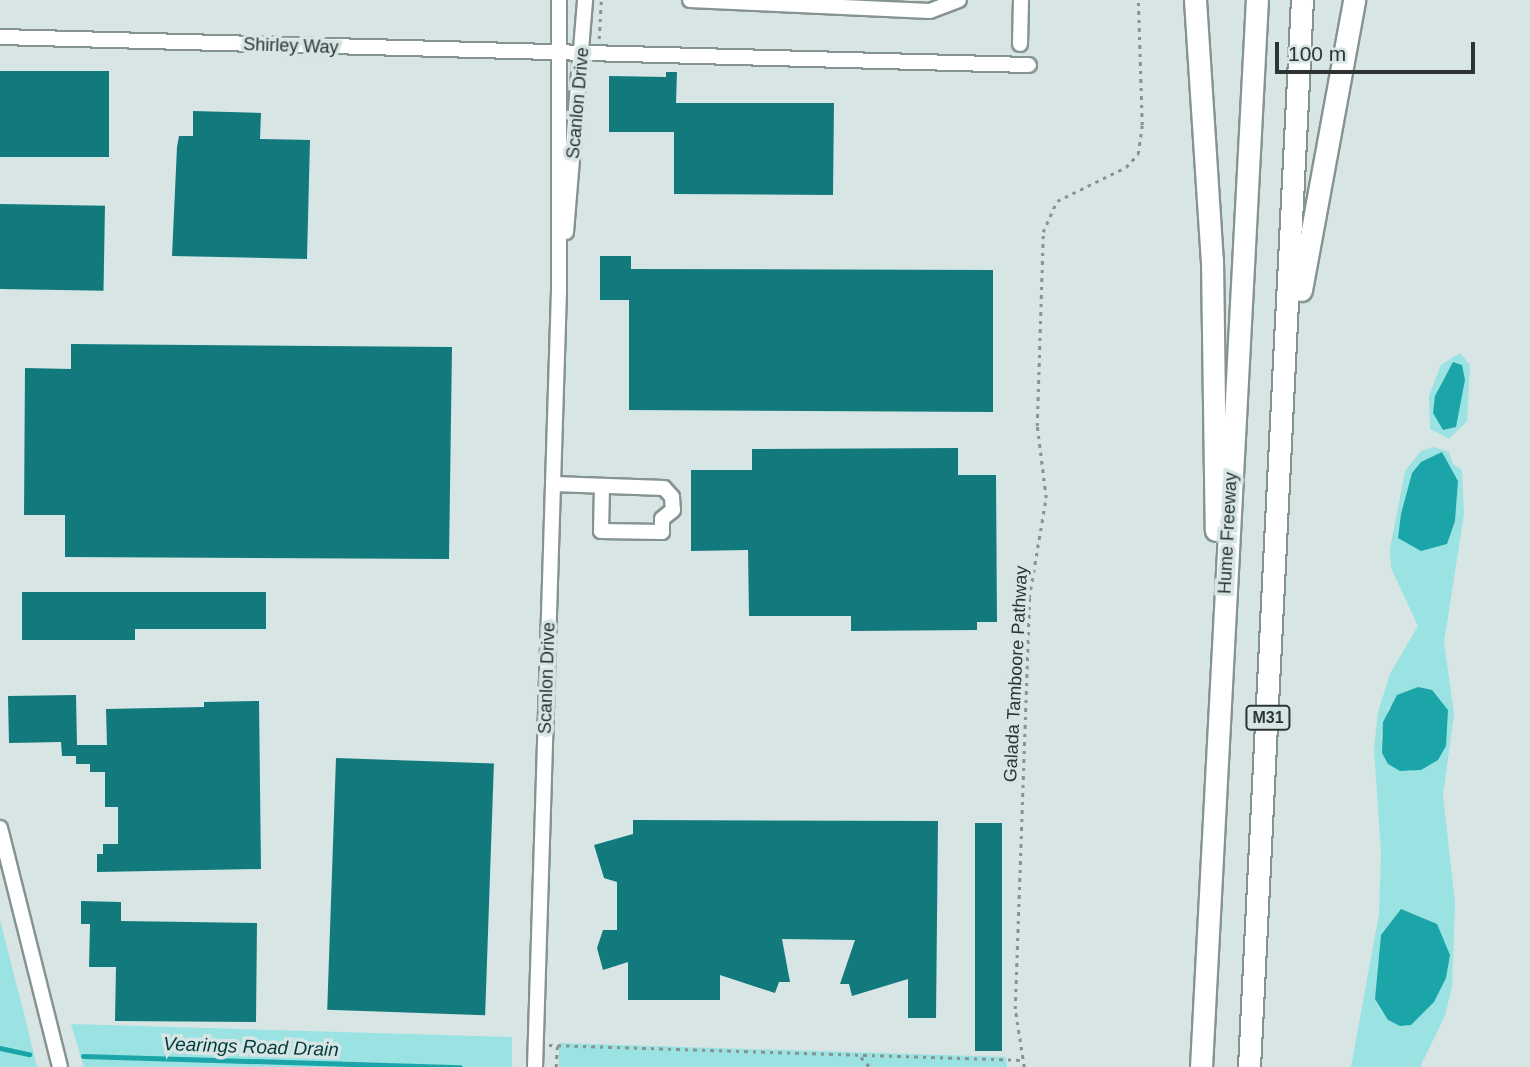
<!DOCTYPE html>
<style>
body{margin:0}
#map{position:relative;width:1530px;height:1067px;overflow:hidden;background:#d7e5e5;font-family:Helvetica,sans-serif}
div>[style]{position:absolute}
.green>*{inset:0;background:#9be2e3}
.water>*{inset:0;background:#1ca5a9}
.stream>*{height:4.5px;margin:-2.25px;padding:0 2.25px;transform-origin:2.25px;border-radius:2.25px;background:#1ca5a9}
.building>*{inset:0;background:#127a7c;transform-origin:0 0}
.path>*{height:2.5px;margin-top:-1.25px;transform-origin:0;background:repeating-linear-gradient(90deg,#889292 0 3.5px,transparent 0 8.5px)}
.roads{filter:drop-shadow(2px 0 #869393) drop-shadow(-2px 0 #869393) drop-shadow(0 2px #869393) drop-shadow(0 -2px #869393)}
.minor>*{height:14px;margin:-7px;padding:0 7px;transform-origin:7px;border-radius:7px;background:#fff}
.highway>*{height:21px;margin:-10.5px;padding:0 10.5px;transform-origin:10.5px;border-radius:10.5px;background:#fff}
span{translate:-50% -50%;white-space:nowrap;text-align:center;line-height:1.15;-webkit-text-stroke:7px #d7e5e5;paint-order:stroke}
.shield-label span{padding:2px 5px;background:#d7e5e5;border:2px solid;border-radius:5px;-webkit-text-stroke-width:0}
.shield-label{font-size:16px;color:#2d3333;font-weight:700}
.street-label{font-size:18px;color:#2d3333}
.water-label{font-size:19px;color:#013c3e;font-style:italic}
.scale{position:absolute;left:1275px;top:42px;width:200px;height:32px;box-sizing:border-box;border:4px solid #2d3333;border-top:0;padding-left:9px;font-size:21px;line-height:24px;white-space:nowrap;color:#2d3333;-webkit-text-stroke:5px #d7e5e5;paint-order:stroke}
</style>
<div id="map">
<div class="green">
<div style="clip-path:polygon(1460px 353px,1470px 365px,1467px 421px,1449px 439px,1430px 429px,1429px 396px,1441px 365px)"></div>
<div style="clip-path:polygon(evenodd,1434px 447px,1449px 452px,1453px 464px,1462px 470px,1464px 514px,1444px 642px,1454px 714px,1443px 795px,1455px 903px,1452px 986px,1445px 1016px,1420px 1067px,1351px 1067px,1379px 914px,1381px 853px,1374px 749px,1378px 712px,1390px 674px,1418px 626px,1391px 568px,1390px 549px,1405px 471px,1421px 451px,1434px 447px,1442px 452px,1458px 481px,1455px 521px,1401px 514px,1412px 473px,1442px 452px,1434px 447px,1389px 706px,1411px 772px,1388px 764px,1381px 737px,1389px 706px)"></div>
<div style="clip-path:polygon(0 920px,26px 1022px,37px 1067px,0 1067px)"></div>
<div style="clip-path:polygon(71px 1024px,512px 1037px,512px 1067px,84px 1067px)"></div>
<div style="clip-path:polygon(559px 1043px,1006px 1057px,1007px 1067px,559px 1067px)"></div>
</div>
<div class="water">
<div style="clip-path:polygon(1453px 362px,1462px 365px,1465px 380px,1456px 427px,1443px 430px,1433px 413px,1435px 396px)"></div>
<div style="clip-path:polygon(1442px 452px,1458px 481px,1455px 521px,1447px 544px,1421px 551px,1398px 538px,1401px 514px,1412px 473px,1421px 462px)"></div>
<div style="clip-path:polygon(1418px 687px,1432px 690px,1448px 710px,1446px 746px,1438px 760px,1421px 770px,1400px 771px,1388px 764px,1382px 753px,1383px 722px,1397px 695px)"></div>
<div style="clip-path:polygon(1401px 909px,1437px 924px,1450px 955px,1446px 978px,1434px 1002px,1411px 1025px,1400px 1026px,1388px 1020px,1375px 999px,1381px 935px)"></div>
</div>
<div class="stream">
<div style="left:0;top:1048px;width:30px;rotate:12deg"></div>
<div style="left:83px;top:1056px;width:377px;rotate:1.7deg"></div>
</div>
<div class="building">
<div style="left:0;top:71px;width:109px;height:86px"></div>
<div style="clip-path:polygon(666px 72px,677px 72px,676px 103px,834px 103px,833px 195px,674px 194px,674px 132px,609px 132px,609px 76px,666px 77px)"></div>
<div style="clip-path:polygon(193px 111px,261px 113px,260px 139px,310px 140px,307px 259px,172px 256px,177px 147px,179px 136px,193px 136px)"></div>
<div style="left:0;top:204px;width:105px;height:85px;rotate:1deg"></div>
<div style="clip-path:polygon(600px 256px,631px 256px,631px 269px,993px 270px,993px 412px,629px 410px,629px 300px,600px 300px)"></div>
<div style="clip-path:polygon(71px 344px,452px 347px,449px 559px,65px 557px,65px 515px,24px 515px,25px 368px,71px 369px)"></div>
<div style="clip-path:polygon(958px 448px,958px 475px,996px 475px,997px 622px,977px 622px,977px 630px,851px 631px,851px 616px,749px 616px,748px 550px,691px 551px,691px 470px,752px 470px,752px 449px)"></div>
<div style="clip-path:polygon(22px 592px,266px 592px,266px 629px,135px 629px,135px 640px,22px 640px)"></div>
<div style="clip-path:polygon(76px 695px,77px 745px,107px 745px,106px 709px,204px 707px,204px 702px,259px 701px,261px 869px,97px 872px,97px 854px,103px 854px,103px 844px,118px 844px,118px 807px,105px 807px,105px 772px,90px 772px,90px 764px,76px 764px,76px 756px,62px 756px,61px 742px,9px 743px,8px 696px)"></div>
<div style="left:336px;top:758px;width:158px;height:252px;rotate:2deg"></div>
<div style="clip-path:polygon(633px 820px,938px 821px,936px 1018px,908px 1018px,908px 979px,852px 996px,849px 984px,840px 984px,855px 940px,782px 939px,790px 982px,779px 982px,775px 993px,720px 975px,720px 1000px,628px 1000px,628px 962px,603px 970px,597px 948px,603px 930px,617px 930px,617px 882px,604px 878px,594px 845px,633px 834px)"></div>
<div style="left:975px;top:823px;width:27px;height:228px"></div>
<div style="clip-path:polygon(81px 901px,121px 902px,121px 921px,257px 923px,256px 1022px,115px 1021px,116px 967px,89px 967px,90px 924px,81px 924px)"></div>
</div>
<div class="path">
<div style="left:599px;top:39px;width:39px;rotate:-87deg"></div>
<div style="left:549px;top:1045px;width:472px;rotate:1.8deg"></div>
<div style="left:861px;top:1057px;width:13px;rotate:48deg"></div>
<div style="left:556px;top:1067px;width:22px;rotate:-87deg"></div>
<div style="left:1024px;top:1067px;width:59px;rotate:-98.8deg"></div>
<div style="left:1015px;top:1009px;width:411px;rotate:-88deg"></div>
<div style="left:1029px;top:598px;width:101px;rotate:-80.4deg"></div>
<div style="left:1046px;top:498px;width:73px;rotate:-97.1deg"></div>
<div style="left:1037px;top:426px;width:194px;rotate:-88.2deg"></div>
<div style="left:1043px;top:232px;width:34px;rotate:-66deg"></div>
<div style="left:1057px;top:201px;width:77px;rotate:-26.2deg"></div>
<div style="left:1126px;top:167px;width:18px;rotate:-47deg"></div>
<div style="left:1138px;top:154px;width:29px;rotate:-82deg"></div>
<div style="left:1142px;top:125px;width:125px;rotate:-91.8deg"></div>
</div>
<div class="roads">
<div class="minor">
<div style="left:690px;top:0;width:240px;rotate:2.6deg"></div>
<div style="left:930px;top:11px;width:31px;rotate:-21deg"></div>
<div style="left:0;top:37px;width:1029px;rotate:1.56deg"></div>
<div style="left:1020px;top:44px;width:44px;rotate:-88.7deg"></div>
<div style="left:566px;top:232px;width:233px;rotate:-85.3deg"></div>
<div style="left:553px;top:484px;width:111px;rotate:2.1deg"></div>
<div style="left:664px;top:488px;width:12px;rotate:48deg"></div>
<div style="left:672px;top:497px;width:13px;rotate:86deg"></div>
<div style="left:673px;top:510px;width:14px;rotate:141deg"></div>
<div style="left:662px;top:519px;width:13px;rotate:90deg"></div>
<div style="left:662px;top:532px;width:61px;rotate:-179.1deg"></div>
<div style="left:601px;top:531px;width:45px;rotate:-88.7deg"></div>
<div style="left:0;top:828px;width:246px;rotate:75.9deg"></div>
<div style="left:535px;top:1067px;width:777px;rotate:-88.23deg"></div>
<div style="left:559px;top:290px;width:290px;rotate:-90deg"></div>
</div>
<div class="highway">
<div style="left:1195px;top:0;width:261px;rotate:86.3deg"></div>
<div style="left:1212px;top:260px;width:270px;rotate:89.2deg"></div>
<div style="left:1301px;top:290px;width:295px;rotate:-79.6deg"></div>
<div style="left:1201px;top:1067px;width:1068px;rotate:-87deg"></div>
<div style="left:1249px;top:1067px;width:1068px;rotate:-87.16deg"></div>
</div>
</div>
<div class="shield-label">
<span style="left:1268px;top:718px">M31</span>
</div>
<div class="street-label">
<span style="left:291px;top:46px;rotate:2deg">Shirley Way</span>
<span style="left:578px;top:103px;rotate:-85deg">Scanlon Drive</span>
<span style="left:1228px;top:533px;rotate:-87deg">Hume Freeway</span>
<span style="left:1016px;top:674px;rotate:-87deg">Galada Tamboore Pathway</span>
<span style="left:547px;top:678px;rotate:-88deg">Scanlon Drive</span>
</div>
<div class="water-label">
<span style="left:251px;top:1047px;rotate:2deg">Vearings Road Drain</span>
</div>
<div class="scale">100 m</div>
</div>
